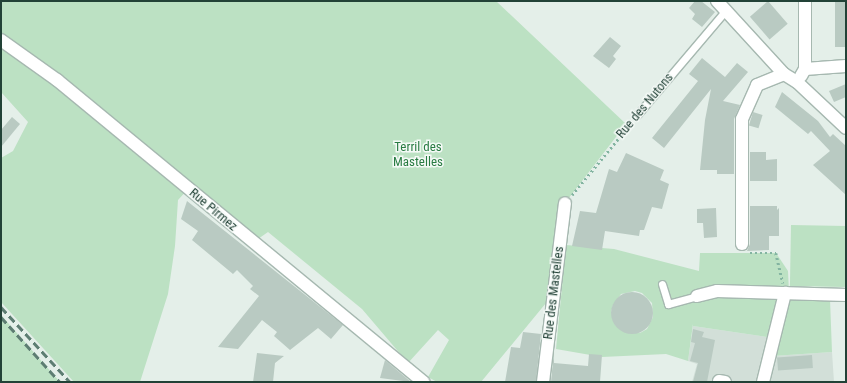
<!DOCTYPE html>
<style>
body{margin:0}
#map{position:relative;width:847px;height:383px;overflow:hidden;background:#e4efe9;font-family:"Roboto Condensed",sans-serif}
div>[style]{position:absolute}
.built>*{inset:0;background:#d2dfd8}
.green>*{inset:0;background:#bce1c3;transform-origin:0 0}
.building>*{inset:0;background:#b9cac2;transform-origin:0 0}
.round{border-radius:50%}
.path>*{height:2.5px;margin-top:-1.25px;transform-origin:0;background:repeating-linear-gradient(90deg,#83b4a1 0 2px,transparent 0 5px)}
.roads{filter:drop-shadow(1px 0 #a6b8b0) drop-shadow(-1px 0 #a6b8b0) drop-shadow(0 1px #a6b8b0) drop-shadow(0 -1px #a6b8b0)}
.lane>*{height:7px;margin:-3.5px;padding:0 3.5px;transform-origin:3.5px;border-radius:3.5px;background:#fff}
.street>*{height:12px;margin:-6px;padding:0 6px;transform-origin:6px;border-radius:6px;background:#fff}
.rail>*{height:3px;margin-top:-1.5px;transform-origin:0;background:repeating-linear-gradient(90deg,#5d7d72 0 8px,transparent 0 12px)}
span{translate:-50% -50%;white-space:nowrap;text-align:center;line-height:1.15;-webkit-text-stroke:3px #f5faf7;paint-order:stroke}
.street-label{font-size:13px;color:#224237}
.park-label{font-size:13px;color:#297c43}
.frame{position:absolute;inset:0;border:2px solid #224237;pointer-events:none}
</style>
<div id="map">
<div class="built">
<div style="clip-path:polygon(693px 326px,767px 337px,773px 356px,832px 352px,834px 382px,692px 382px,697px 364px,688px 361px)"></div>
</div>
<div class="green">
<div style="clip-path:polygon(1px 1px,496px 1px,626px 124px,565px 203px,550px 304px,546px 303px,481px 382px,437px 382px,428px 377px,449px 340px,438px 330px,408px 363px,362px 309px,268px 232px,258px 239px,190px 187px,178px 200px,175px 246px,168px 294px,140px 382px,74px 382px,1px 302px,1px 158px,13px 151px,28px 122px,1px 92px)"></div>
<div style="left:791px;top:225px;width:55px;height:61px;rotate:1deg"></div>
<div style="clip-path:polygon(evenodd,566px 245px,614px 249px,699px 271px,700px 253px,776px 253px,788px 271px,789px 292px,830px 299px,832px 352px,773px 356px,767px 337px,693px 326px,693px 324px,688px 361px,666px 354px,602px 357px,556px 349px,566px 245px,635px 291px,642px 293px,652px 303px,653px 317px,647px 329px,640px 333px,627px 333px,615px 325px,611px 312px,613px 305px,621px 294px,635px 291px)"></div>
<div style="clip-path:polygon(1px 315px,60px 382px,1px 382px)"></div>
</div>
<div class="building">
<div style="clip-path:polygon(695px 1px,701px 1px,715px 12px,702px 27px,692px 19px,695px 14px,689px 8px)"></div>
<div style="left:768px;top:1px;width:30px;height:24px;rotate:49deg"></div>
<div style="left:835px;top:1px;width:11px;height:46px"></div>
<div style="clip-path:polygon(610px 37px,621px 46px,613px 56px,616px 59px,609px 68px,593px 56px)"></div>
<div style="clip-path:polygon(702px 58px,725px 77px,737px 63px,748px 72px,723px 101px,740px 105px,734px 119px,734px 174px,717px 174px,717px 170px,700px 170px,705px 120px,711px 89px,664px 148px,652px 138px,698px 81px,689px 74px)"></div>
<div style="clip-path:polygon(846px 84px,846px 97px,834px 102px,829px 91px)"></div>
<div style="clip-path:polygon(782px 92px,818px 121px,830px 137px,833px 134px,846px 146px,846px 195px,813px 165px,830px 151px,811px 131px,808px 134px,775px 107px)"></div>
<div style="left:753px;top:112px;width:10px;height:14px;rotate:17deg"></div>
<div style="clip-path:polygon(12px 117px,20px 124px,1px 147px,1px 130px)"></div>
<div style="clip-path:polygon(750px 152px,766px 152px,766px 160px,777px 159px,777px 181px,750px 181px)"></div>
<div style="clip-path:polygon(626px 153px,664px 170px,660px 180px,669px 184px,662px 209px,652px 207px,644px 230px,640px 230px,639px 236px,605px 231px,602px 250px,572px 246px,580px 211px,596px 213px,609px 169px,617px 172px)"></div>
<div style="clip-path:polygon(187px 201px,343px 325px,331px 339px,318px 328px,290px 350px,274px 336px,277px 332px,262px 320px,238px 349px,218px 347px,259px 296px,250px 289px,253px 286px,237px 270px,233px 274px,192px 240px,198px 231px,181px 219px)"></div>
<div style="clip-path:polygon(750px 206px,777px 206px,777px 210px,779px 208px,779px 236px,769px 236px,769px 250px,747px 251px,750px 244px)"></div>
<div style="clip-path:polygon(716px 208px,717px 237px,704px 238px,703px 223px,697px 223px,697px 209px)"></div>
<div class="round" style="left:611px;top:292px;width:42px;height:42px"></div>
<div style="clip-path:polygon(693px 329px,704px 332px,702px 337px,715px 340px,707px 382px,693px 382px,698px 363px,690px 361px,695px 343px,691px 342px)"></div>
<div style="clip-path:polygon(523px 332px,541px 334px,536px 382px,505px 382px,511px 347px,520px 348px)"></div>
<div style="clip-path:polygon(554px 350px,554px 363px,588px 366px,589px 354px,602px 355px,600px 382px,551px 382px)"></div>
<div style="clip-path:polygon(257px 353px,284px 356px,275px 363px,273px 382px,253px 382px)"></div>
<div style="left:812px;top:355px;width:13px;height:35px;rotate:86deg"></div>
<div style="clip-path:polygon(385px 360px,411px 382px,380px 378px)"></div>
</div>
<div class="path">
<div style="left:572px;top:195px;width:94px;rotate:-50.6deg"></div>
<div style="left:750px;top:253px;width:26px"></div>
<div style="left:776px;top:253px;width:31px;rotate:77deg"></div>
</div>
<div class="roads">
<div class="lane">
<div style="left:637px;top:115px;width:139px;rotate:-49.7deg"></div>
<div style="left:662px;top:284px;width:21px;rotate:73deg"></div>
<div style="left:668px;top:304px;width:30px;rotate:-15deg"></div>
</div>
<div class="street">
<div style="left:717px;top:1px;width:99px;rotate:47.5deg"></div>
<div style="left:784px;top:74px;width:15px;rotate:32deg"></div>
<div style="left:797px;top:82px;width:67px;rotate:43.2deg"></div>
<div style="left:805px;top:1px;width:68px;rotate:90deg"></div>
<div style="left:1px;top:40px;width:69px;rotate:35.5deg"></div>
<div style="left:57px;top:80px;width:475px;rotate:39.5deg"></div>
<div style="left:801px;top:76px;width:8px;rotate:-60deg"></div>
<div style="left:805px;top:69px;width:41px;rotate:-4.2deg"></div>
<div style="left:742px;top:244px;width:125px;rotate:-90deg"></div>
<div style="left:742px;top:119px;width:37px;rotate:-66deg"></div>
<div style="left:757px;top:85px;width:29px;rotate:-22deg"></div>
<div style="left:697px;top:296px;width:21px;rotate:-14deg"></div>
<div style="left:717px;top:291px;width:129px;rotate:1.8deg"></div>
<div style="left:719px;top:381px;width:6px;rotate:9deg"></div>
<div style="left:543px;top:382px;width:180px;rotate:-83deg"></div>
<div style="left:763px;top:382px;width:92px;rotate:-76.1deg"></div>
</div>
</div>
<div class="rail">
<div style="left:1px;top:307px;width:102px;rotate:47.4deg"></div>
<div style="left:1px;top:317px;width:88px;rotate:47.8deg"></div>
</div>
<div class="street-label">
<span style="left:645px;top:106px;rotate:-50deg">Rue des Nutons</span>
<span style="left:213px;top:210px;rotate:40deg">Rue Pirmez</span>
<span style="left:554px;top:293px;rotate:-83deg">Rue des Mastelles</span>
</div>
<div class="park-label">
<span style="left:418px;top:155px">Terril des<br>Mastelles</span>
</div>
<div class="frame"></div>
</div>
